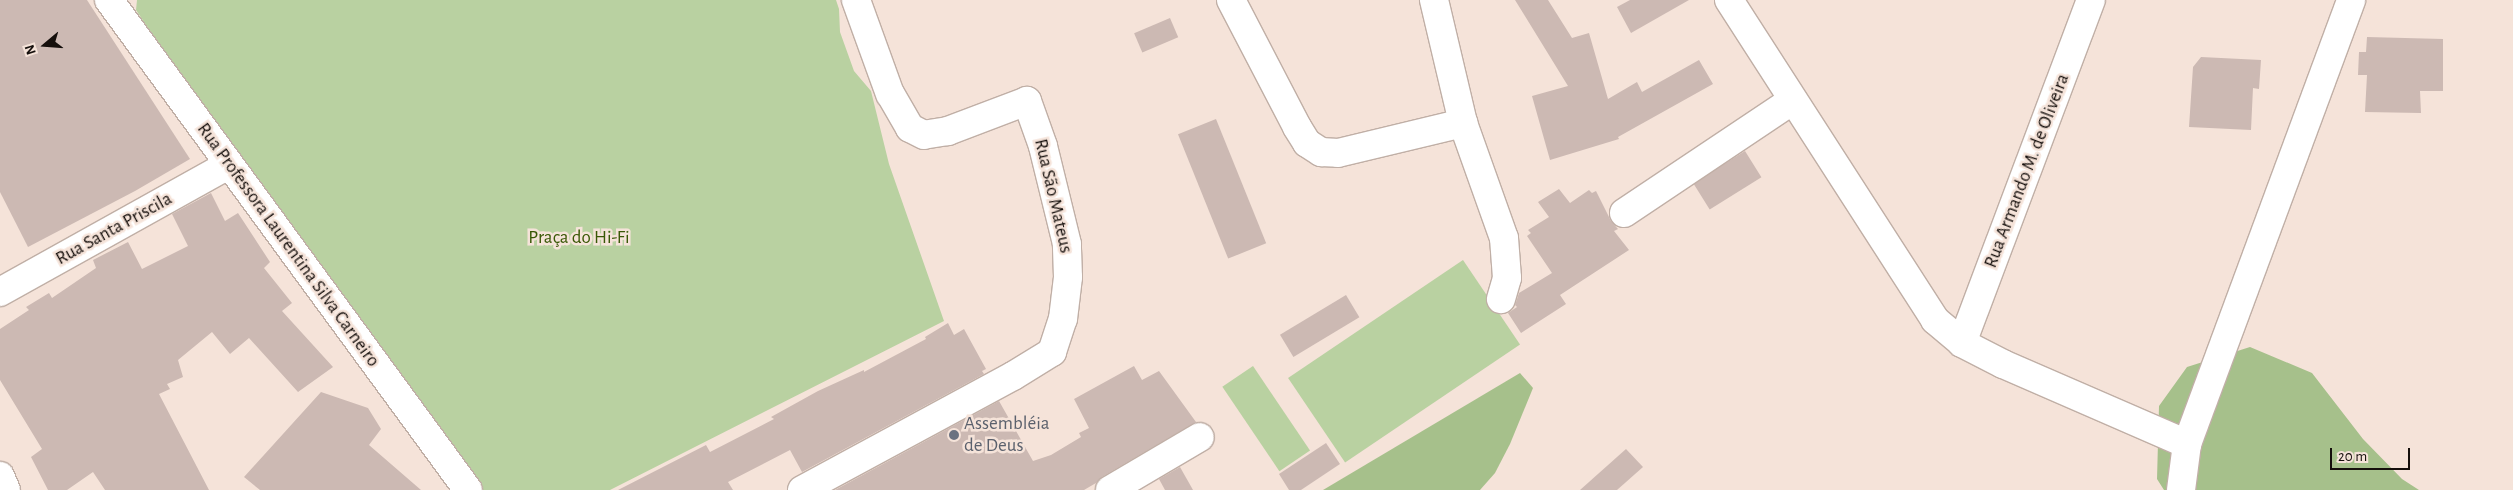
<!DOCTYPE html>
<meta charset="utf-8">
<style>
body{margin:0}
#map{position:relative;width:2513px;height:490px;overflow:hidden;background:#f5e3d9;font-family:"Alegreya Sans",sans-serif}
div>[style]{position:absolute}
.green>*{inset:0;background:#b9d1a1;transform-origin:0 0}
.forest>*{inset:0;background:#a6c08b}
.building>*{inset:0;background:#ccb9b3;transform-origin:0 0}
.roads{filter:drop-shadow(1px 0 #c0afa6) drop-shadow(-1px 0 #c0afa6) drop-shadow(0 1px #c0afa6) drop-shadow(0 -1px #c0afa6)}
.minor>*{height:28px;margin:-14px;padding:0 14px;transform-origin:14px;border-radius:14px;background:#fff}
.dots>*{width:14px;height:14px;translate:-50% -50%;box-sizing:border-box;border:2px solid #f5e3d9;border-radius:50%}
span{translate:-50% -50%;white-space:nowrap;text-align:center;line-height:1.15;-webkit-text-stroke:5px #f5e3d9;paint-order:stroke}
.street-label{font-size:19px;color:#150f0c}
.park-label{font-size:19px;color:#395806}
.worship-label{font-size:19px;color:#5b616d}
.left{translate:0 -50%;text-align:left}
.north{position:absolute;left:20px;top:20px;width:50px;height:50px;-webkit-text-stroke:4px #f5e3d9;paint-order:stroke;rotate:252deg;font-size:14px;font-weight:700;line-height:20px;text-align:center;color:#150f0c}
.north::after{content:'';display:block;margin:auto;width:18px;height:22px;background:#150f0c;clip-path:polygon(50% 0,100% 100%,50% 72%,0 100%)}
.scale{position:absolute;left:2330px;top:448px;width:80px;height:22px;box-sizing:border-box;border:2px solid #150f0c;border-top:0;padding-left:6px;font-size:15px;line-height:18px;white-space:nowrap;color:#150f0c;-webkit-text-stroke:4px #f5e3d9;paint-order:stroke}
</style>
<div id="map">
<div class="green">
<div style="clip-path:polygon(137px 0,836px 0,839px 9px,840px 32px,854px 71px,871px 91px,889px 164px,944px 321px,610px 490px,477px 490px,278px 224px,136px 10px)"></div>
<div style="left:1463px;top:260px;width:102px;height:211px;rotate:56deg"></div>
<div style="left:1253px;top:366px;width:102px;height:37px;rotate:56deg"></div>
</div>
<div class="forest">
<div style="clip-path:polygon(2250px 347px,2312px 373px,2363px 439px,2402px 479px,2419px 490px,2164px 490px,2157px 479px,2159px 406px,2187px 367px)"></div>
<div style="clip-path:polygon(1520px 373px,1533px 388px,1510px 444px,1495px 473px,1480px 490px,1323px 490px)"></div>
</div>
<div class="building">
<div style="clip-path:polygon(0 0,87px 0,190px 159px,135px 191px,28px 247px,0 192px)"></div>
<div style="clip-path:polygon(1515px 0,1548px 0,1572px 38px,1589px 33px,1608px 99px,1637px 82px,1642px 92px,1699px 60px,1713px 84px,1618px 137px,1619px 139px,1550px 160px,1532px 96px,1568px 86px)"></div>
<div style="clip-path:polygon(1630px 0,1689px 0,1631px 33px,1617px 7px)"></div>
<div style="left:1170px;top:18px;width:21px;height:39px;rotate:67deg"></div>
<div style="clip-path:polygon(2367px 37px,2443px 39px,2443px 91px,2420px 91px,2421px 113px,2365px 112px,2367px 75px,2358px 75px,2359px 52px,2366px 52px)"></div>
<div style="clip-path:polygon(2201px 57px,2261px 60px,2259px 89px,2253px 88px,2251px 130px,2189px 127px,2193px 67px)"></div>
<div style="left:1216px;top:119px;width:134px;height:41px;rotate:68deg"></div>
<div style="left:1745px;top:151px;width:31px;height:61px;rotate:58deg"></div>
<div style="clip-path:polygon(1559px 189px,1570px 203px,1589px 190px,1592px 193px,1596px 191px,1611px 221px,1618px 229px,1614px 231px,1629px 250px,1560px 295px,1566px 304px,1521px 333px,1508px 313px,1517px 307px,1515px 305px,1519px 293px,1552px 273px,1527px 236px,1531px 233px,1528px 230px,1549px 217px,1538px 202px)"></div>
<div style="clip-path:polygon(211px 193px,225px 221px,238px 213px,270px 262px,264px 268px,292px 303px,282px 311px,333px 367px,298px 392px,249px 338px,230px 354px,212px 332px,178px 360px,183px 377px,167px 384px,170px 389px,159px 394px,209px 490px,105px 490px,93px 472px,67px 490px,48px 490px,31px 457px,42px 449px,0 380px,0 329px,29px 310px,26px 307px,49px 293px,52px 298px,96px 268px,93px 260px,128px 242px,142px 269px,188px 246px,172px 214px)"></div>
<div style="left:1346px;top:295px;width:26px;height:77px;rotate:59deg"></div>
<div style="clip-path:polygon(948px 323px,954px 335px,964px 329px,986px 369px,982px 371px,984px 374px,802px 472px,790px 450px,728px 482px,733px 490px,618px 490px,706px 445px,710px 452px,774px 419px,771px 417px,818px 391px,864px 370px,864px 372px,926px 339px,925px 337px)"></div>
<div style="clip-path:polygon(1134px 366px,1142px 380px,1159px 371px,1196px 422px,1102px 477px,1096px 483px,1084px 490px,835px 490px,999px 401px,1033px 461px,1051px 455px,1081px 437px,1079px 433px,1089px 428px,1074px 399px)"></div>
<div style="clip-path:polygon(321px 392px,368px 408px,381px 429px,369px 445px,421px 490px,260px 490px,244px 477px)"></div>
<div style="clip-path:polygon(1326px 443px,1340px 464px,1301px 490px,1289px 490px,1279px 474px)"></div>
<div style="clip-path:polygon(1626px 449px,1643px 467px,1617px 490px,1580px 490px)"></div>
<div style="clip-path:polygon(1180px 467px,1193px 490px,1165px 490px,1159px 479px)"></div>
</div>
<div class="roads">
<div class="minor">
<div style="left:109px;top:0;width:607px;rotate:53.77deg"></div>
<div style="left:1231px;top:0;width:143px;rotate:62.5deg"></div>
<div style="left:1297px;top:127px;width:19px;rotate:58deg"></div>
<div style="left:1307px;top:143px;width:17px;rotate:33deg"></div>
<div style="left:1321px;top:152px;width:17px;rotate:3deg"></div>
<div style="left:1338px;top:153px;width:129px;rotate:-13.5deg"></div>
<div style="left:1434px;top:0;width:126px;rotate:76.7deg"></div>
<div style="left:1463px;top:123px;width:122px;rotate:70.4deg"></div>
<div style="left:1504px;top:238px;width:40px;rotate:85.7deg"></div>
<div style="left:1507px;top:278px;width:22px;rotate:106deg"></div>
<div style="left:1729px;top:0;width:381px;rotate:57.2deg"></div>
<div style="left:1935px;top:320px;width:35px;rotate:40deg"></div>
<div style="left:1962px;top:343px;width:46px;rotate:27.1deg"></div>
<div style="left:2003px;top:364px;width:201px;rotate:23.5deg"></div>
<div style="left:1624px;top:213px;width:203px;rotate:-33.8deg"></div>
<div style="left:0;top:292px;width:261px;rotate:-29.1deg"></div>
<div style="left:1962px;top:343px;width:366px;rotate:-69.4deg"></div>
<div style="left:0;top:476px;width:15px;rotate:67deg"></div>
<div style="left:802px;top:490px;width:240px;rotate:-28.4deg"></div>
<div style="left:1013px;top:376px;width:46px;rotate:-31.6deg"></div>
<div style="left:1052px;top:352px;width:35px;rotate:-72deg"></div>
<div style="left:1063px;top:319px;width:42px;rotate:-83.2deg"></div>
<div style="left:1068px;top:277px;width:33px;rotate:-92deg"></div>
<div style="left:1067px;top:244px;width:101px;rotate:-103.8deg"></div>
<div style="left:1043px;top:146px;width:48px;rotate:-109.6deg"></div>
<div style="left:1027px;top:101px;width:85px;rotate:159.2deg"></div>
<div style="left:948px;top:131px;width:24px;rotate:171deg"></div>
<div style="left:924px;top:135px;width:16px;rotate:-153deg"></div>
<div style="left:910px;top:128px;width:39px;rotate:-120deg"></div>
<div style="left:890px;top:94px;width:100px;rotate:-109.9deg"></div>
<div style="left:1110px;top:490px;width:104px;rotate:-30.5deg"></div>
<div style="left:2181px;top:490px;width:46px;rotate:-82.6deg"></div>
<div style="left:2187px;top:444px;width:473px;rotate:-69.7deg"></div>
</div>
</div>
<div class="dots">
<div style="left:954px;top:435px;background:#6b7280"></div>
</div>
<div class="street-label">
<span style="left:2027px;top:171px;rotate:-69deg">Rua Armando M. de Oliveira</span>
<span style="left:1053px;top:196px;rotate:77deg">Rua São Mateus</span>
<span style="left:114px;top:229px;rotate:-29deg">Rua Santa Priscila</span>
<span style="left:288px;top:245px;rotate:54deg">Rua Professora Laurentina Silva Carneiro</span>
</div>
<div class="park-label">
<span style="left:579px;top:238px">Praça do Hi-Fi</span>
</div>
<div class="worship-label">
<span class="left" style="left:964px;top:435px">Assembléia<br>de Deus</span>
</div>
<div class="north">N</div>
<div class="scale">20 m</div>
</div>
